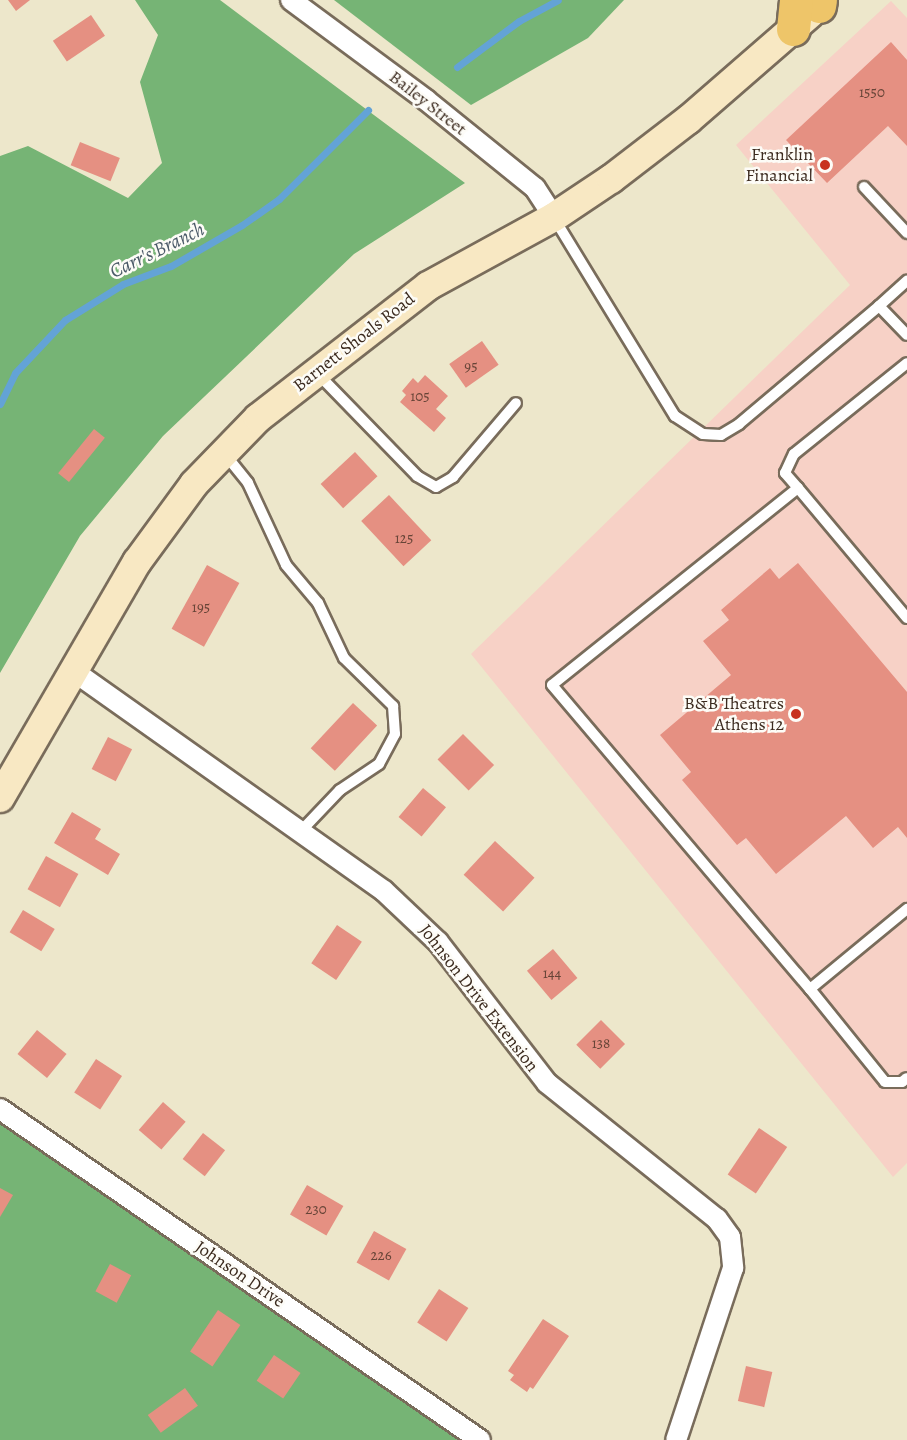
<!DOCTYPE html>
<style>
body{margin:0}
#map{position:relative;width:907px;height:1440px;overflow:hidden;background:#ede7cb;font-family:Alegreya,serif}
div>[style]{position:absolute}
.built>*{inset:0;background:#f7d1c6}
.forest>*{inset:0;background:#76b475}
.stream>*{height:7px;margin:-3.5px;padding:0 3.5px;transform-origin:3.5px;border-radius:3.5px;background:#63a3d6}
.building>*{inset:0;background:#e59082;transform-origin:0 0}
.roads{filter:drop-shadow(2px 0 #796c5b) drop-shadow(-2px 0 #796c5b) drop-shadow(0 2px #796c5b) drop-shadow(0 -2px #796c5b)}
.service>*{height:10px;margin:-5px;padding:0 5px;transform-origin:5px;border-radius:5px;background:#fff}
.minor>*{height:20px;margin:-10px;padding:0 10px;transform-origin:10px;border-radius:10px;background:#fff}
.secondary>*{height:28px;margin:-14px;padding:0 14px;transform-origin:14px;border-radius:14px;background:#f8e8c3}
.trunk>*{height:33px;margin:-16.5px;padding:0 16.5px;transform-origin:16.5px;border-radius:16.5px;background:#eec569}
.motorway>*{height:33px;margin:-16.5px;padding:0 16.5px;transform-origin:16.5px;border-radius:16.5px;background:#eec569}
.dots>*{width:16px;height:16px;translate:-50% -50%;box-sizing:border-box;border:3px solid #fdfcf7;border-radius:50%}
span{translate:-50% -50%;white-space:nowrap;text-align:center;line-height:1.15;-webkit-text-stroke:5px #fdfcf7;paint-order:stroke}
.number-label{font-size:15px;color:#664437}
.number-label span{-webkit-text-stroke-width:0}
.street-label{font-size:18px;color:#3b2a1e}
.poi-label{font-size:18px;color:#3b2a1e}
.right{translate:-100% -50%;text-align:right}
.water-label{font-size:20px;color:#4b5a68;font-style:italic}
</style>
<div id="map">
<div class="built">
<div style="clip-path:polygon(891px 1px,907px 18px,907px 1163px,893px 1177px,471px 654px,850px 285px,736px 145px)"></div>
</div>
<div class="forest">
<div style="clip-path:polygon(135px 0,220px 0,465px 183px,354px 254px,163px 436px,80px 536px,0 673px,0 156px,28px 146px,128px 198px,162px 163px,140px 82px,158px 35px)"></div>
<div style="clip-path:polygon(334px 0,624px 0,588px 38px,471px 105px)"></div>
<div style="clip-path:polygon(0 1121px,296px 1323px,458px 1440px,0 1440px)"></div>
</div>
<div class="stream">
<div style="left:457px;top:67px;width:77px;rotate:-36.6deg"></div>
<div style="left:519px;top:21px;width:44px;rotate:-28.3deg"></div>
<div style="left:0;top:404px;width:34px;rotate:-64deg"></div>
<div style="left:15px;top:373px;width:73px;rotate:-46.7deg"></div>
<div style="left:65px;top:320px;width:68px;rotate:-31.8deg"></div>
<div style="left:123px;top:284px;width:51px;rotate:-20.6deg"></div>
<div style="left:171px;top:266px;width:82px;rotate:-30deg"></div>
<div style="left:242px;top:225px;width:45px;rotate:-35.1deg"></div>
<div style="left:279px;top:199px;width:126px;rotate:-45deg"></div>
</div>
<div class="building">
<div style="clip-path:polygon(8px 0,30px 0,16px 11px)"></div>
<div style="left:91px;top:15px;width:25px;height:46px;rotate:56deg"></div>
<div style="clip-path:polygon(891px 42px,907px 60px,907px 146px,888px 126px,827px 183px,786px 140px)"></div>
<div style="left:80px;top:142px;width:43px;height:25px;rotate:22deg"></div>
<div style="left:482px;top:341px;width:29px;height:40px;rotate:55deg"></div>
<div style="clip-path:polygon(425px 375px,448px 396px,436px 409px,446px 418px,434px 432px,400px 402px,406px 395px,402px 391px,413px 378px,418px 383px)"></div>
<div style="left:94px;top:429px;width:14px;height:57px;rotate:39deg"></div>
<div style="left:355px;top:452px;width:33px;height:47px;rotate:47deg"></div>
<div style="left:389px;top:495px;width:62px;height:38px;rotate:47deg"></div>
<div style="clip-path:polygon(798px 563px,907px 692px,907px 838px,898px 827px,873px 848px,846px 816px,776px 874px,746px 838px,737px 845px,682px 780px,691px 772px,660px 735px,731px 675px,703px 641px,729px 620px,721px 610px,770px 568px,779px 579px)"></div>
<div style="left:207px;top:565px;width:37px;height:73px;rotate:29deg"></div>
<div style="left:353px;top:703px;width:33px;height:62px;rotate:43deg"></div>
<div style="left:463px;top:734px;width:44px;height:36px;rotate:45deg"></div>
<div style="left:108px;top:737px;width:27px;height:36px;rotate:27deg"></div>
<div style="left:423px;top:788px;width:30px;height:38px;rotate:40deg"></div>
<div style="clip-path:polygon(72px 812px,101px 829px,95px 839px,120px 854px,108px 875px,54px 843px)"></div>
<div style="left:495px;top:841px;width:54px;height:46px;rotate:43deg"></div>
<div style="left:46px;top:856px;width:37px;height:38px;rotate:29deg"></div>
<div style="left:23px;top:910px;width:37px;height:26px;rotate:31deg"></div>
<div style="left:337px;top:925px;width:30px;height:46px;rotate:34deg"></div>
<div style="left:553px;top:949px;width:38px;height:34px;rotate:50deg"></div>
<div style="left:601px;top:1020px;width:34px;height:35px;rotate:45deg"></div>
<div style="left:37px;top:1030px;width:38px;height:31px;rotate:39deg"></div>
<div style="left:96px;top:1059px;width:31px;height:40px;rotate:33deg"></div>
<div style="left:163px;top:1102px;width:30px;height:37px;rotate:41deg"></div>
<div style="left:759px;top:1128px;width:34px;height:56px;rotate:34deg"></div>
<div style="left:203px;top:1133px;width:28px;height:33px;rotate:38deg"></div>
<div style="left:307px;top:1185px;width:42px;height:34px;rotate:30deg"></div>
<div style="clip-path:polygon(0 1188px,13px 1195px,0 1217px)"></div>
<div style="left:374px;top:1231px;width:37px;height:36px;rotate:29deg"></div>
<div style="left:110px;top:1264px;width:24px;height:31px;rotate:28deg"></div>
<div style="left:439px;top:1289px;width:35px;height:40px;rotate:33deg"></div>
<div style="left:218px;top:1310px;width:27px;height:50px;rotate:34deg"></div>
<div style="clip-path:polygon(543px 1319px,569px 1336px,533px 1389px,530px 1387px,527px 1392px,510px 1380px,514px 1375px,508px 1371px)"></div>
<div style="left:274px;top:1355px;width:32px;height:31px;rotate:34deg"></div>
<div style="left:746px;top:1366px;width:27px;height:36px;rotate:13deg"></div>
<div style="left:185px;top:1388px;width:22px;height:46px;rotate:54deg"></div>
</div>
<div class="roads">
<div class="service">
<div style="left:864px;top:187px;width:63px;rotate:46.9deg"></div>
<div style="left:554px;top:218px;width:232px;rotate:58.6deg"></div>
<div style="left:675px;top:416px;width:33px;rotate:33deg"></div>
<div style="left:703px;top:434px;width:18px;rotate:3deg"></div>
<div style="left:721px;top:435px;width:21px;rotate:-31deg"></div>
<div style="left:739px;top:424px;width:183px;rotate:-40.1deg"></div>
<div style="left:879px;top:306px;width:40px;rotate:46deg"></div>
<div style="left:879px;top:306px;width:38px;rotate:-42deg"></div>
<div style="left:317px;top:373px;width:144px;rotate:45.8deg"></div>
<div style="left:417px;top:476px;width:22px;rotate:30deg"></div>
<div style="left:436px;top:487px;width:20px;rotate:-30deg"></div>
<div style="left:453px;top:477px;width:97px;rotate:-49.6deg"></div>
<div style="left:224px;top:453px;width:38px;rotate:51deg"></div>
<div style="left:248px;top:483px;width:90px;rotate:65.1deg"></div>
<div style="left:286px;top:565px;width:50px;rotate:49.9deg"></div>
<div style="left:318px;top:603px;width:61px;rotate:64.7deg"></div>
<div style="left:344px;top:658px;width:69px;rotate:44.4deg"></div>
<div style="left:393px;top:706px;width:28px;rotate:86deg"></div>
<div style="left:395px;top:734px;width:34px;rotate:118deg"></div>
<div style="left:379px;top:764px;width:47px;rotate:146.3deg"></div>
<div style="left:340px;top:790px;width:58px;rotate:133.6deg"></div>
<div style="left:798px;top:488px;width:20px;rotate:-131deg"></div>
<div style="left:785px;top:473px;width:21px;rotate:-65deg"></div>
<div style="left:794px;top:454px;width:145px;rotate:-38.8deg"></div>
<div style="left:907px;top:618px;width:170px;rotate:-130deg"></div>
<div style="left:798px;top:488px;width:315px;rotate:141.3deg"></div>
<div style="left:552px;top:685px;width:399px;rotate:49.7deg"></div>
<div style="left:810px;top:989px;width:126px;rotate:-39.5deg"></div>
<div style="left:810px;top:989px;width:119px;rotate:51.1deg"></div>
<div style="left:885px;top:1082px;width:17px"></div>
<div style="left:902px;top:1082px;width:6px;rotate:-39deg"></div>
</div>
<div class="minor">
<div style="left:291px;top:0;width:168px;rotate:36.5deg"></div>
<div style="left:426px;top:100px;width:140px;rotate:38.9deg"></div>
<div style="left:535px;top:188px;width:35px;rotate:57deg"></div>
<div style="left:72px;top:670px;width:382px;rotate:35.3deg"></div>
<div style="left:384px;top:891px;width:74px;rotate:43.4deg"></div>
<div style="left:438px;top:942px;width:178px;rotate:52.3deg"></div>
<div style="left:547px;top:1083px;width:218px;rotate:38.7deg"></div>
<div style="left:717px;top:1219px;width:22px;rotate:54deg"></div>
<div style="left:730px;top:1237px;width:31px;rotate:84deg"></div>
<div style="left:733px;top:1268px;width:181px;rotate:108.3deg"></div>
<div style="left:0;top:1109px;width:583px;rotate:34.59deg"></div>
</div>
<div class="secondary">
<div style="left:0;top:798px;width:273px;rotate:-59.9deg"></div>
<div style="left:137px;top:562px;width:97px;rotate:-53.8deg"></div>
<div style="left:194px;top:484px;width:92px;rotate:-45.9deg"></div>
<div style="left:258px;top:418px;width:215px;rotate:-37.8deg"></div>
<div style="left:428px;top:286px;width:144px;rotate:-28.7deg"></div>
<div style="left:554px;top:217px;width:69px;rotate:-33.7deg"></div>
<div style="left:611px;top:179px;width:97px;rotate:-37.5deg"></div>
<div style="left:688px;top:120px;width:162px;rotate:-41deg"></div>
</div>
<div class="trunk">
<div style="left:819px;top:6px;width:6px;rotate:-81deg"></div>
</div>
<div class="motorway">
<div style="left:793px;top:29px;width:29px;rotate:-84deg"></div>
</div>
</div>
<div class="dots">
<div style="left:825px;top:165px;background:#c8321e"></div>
<div style="left:796px;top:714px;background:#c8321e"></div>
</div>
<div class="number-label">
<span style="left:872px;top:93px">1550</span>
<span style="left:471px;top:367px">95</span>
<span style="left:420px;top:397px">105</span>
<span style="left:404px;top:539px">125</span>
<span style="left:201px;top:608px">195</span>
<span style="left:552px;top:974px">144</span>
<span style="left:601px;top:1044px">138</span>
<span style="left:316px;top:1210px">230</span>
<span style="left:381px;top:1256px">226</span>
</div>
<div class="street-label">
<span style="left:428px;top:103px;rotate:38deg">Bailey Street</span>
<span style="left:354px;top:342px;rotate:-38deg">Barnett Shoals Road</span>
<span style="left:479px;top:998px;rotate:52deg">Johnson Drive Extension</span>
<span style="left:240px;top:1274px;rotate:34deg">Johnson Drive</span>
</div>
<div class="poi-label">
<span class="right" style="left:813px;top:165px">Franklin<br>Financial</span>
<span class="right" style="left:784px;top:714px">B&amp;B Theatres<br>Athens 12</span>
</div>
<div class="water-label">
<span style="left:157px;top:250px;rotate:-26deg">Carr's Branch</span>
</div>
</div>
